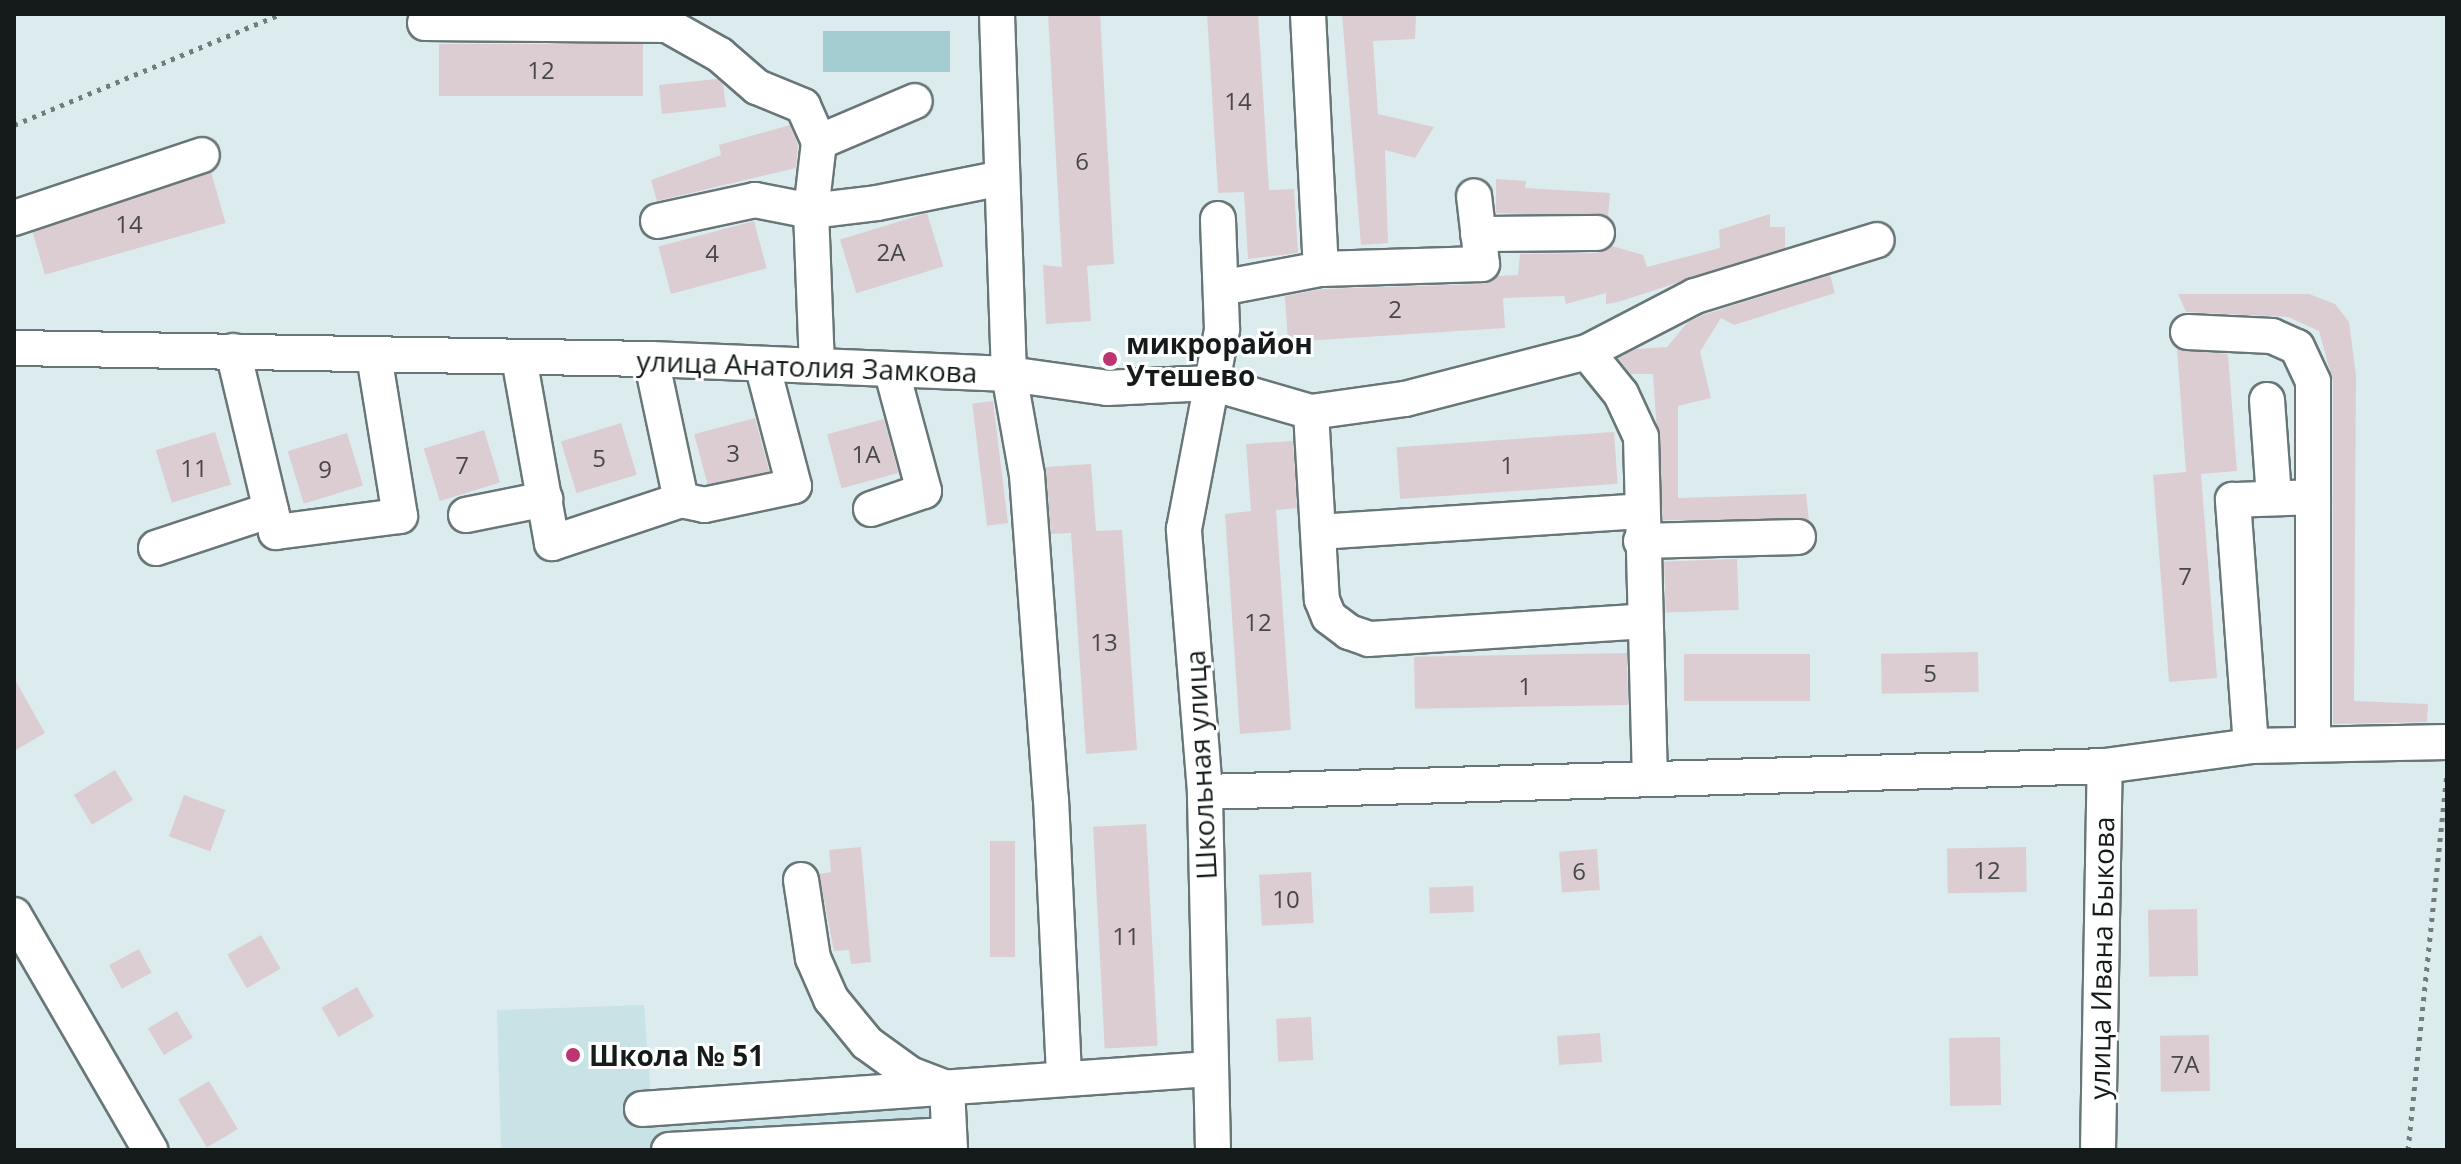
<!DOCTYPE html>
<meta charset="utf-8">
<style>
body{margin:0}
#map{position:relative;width:2461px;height:1164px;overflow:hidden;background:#dcecee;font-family:"Open Sans",sans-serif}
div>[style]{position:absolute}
.built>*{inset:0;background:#c9e2e5}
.green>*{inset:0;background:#a4cdd2;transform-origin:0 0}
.building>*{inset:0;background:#dccdd2;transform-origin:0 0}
.path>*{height:5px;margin-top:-2.5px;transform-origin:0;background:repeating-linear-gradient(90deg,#717c7d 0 4px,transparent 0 10px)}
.roads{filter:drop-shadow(2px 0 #687678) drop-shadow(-2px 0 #687678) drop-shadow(0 2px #687678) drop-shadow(0 -2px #687678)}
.minor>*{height:34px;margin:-17px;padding:0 17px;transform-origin:17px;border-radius:17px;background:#fff}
.dots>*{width:22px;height:22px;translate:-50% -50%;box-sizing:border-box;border:4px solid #fff;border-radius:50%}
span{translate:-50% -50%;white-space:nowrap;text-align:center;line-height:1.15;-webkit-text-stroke:6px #fff;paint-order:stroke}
.number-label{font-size:24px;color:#474849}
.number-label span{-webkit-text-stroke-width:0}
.poi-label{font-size:28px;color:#151b1b;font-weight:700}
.left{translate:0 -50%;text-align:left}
.street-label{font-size:28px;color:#151b1b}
.frame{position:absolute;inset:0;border:16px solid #151b1b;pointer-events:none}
</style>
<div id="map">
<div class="built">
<div style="clip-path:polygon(644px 1005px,653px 1122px,965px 1100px,968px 1150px,501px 1150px,497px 1010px)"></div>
</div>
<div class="green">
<div style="left:823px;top:31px;width:127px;height:41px"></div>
</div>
<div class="building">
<div style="clip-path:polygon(1048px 14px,1100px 14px,1114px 264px,1087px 266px,1091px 321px,1046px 324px,1043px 265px,1062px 267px)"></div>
<div style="clip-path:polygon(1207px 14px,1258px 14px,1269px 190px,1294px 189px,1298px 253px,1248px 259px,1244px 192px,1218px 193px)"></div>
<div style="clip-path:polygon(1342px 14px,1416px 14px,1415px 39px,1373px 41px,1378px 114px,1434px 127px,1415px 158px,1385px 150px,1388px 243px,1361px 245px)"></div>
<div style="left:439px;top:44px;width:204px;height:52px"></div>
<div style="clip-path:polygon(717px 79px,723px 84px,726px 107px,662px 114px,659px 85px)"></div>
<div style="clip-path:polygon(790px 125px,798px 145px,796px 168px,657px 201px,651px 180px,721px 155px,719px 145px)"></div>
<div style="left:211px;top:172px;width:53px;height:188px;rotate:74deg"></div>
<div style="clip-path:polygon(1496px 179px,1526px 181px,1525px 188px,1610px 193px,1608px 217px,1496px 213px)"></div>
<div style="left:927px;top:213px;width:56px;height:91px;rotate:73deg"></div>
<div style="clip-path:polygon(1770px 214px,1770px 227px,1785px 227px,1785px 248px,1618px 302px,1606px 304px,1606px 293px,1566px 304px,1564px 296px,1503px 298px,1505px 328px,1288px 342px,1285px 296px,1323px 289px,1483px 284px,1497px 276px,1518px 275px,1520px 254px,1597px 253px,1612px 246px,1643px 255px,1647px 267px,1720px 248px,1719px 230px)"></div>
<div style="left:754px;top:221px;width:49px;height:99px;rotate:75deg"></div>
<div style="clip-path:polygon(1830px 275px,1835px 293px,1734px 325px,1721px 318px,1700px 352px,1711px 398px,1678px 406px,1678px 498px,1806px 494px,1809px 521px,1663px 520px,1653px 374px,1631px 374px,1618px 358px,1636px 349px,1667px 347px,1688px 322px,1703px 315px)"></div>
<div style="clip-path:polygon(2178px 294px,2309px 294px,2335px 304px,2349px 322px,2356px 375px,2354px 701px,2428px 704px,2427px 722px,2333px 724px,2333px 382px,2319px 331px,2288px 317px,2186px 312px)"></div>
<div style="clip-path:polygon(2177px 349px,2228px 354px,2237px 471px,2201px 474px,2217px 678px,2169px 682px,2153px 475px,2186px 472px)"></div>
<div style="left:993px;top:401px;width:123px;height:21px;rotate:83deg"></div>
<div style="left:755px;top:418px;width:55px;height:63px;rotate:75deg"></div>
<div style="left:884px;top:419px;width:56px;height:59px;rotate:75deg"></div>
<div style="left:621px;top:423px;width:54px;height:63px;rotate:73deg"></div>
<div style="left:484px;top:430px;width:55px;height:63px;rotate:73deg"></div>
<div style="left:215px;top:432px;width:55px;height:62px;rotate:73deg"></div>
<div style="left:1614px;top:432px;width:52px;height:218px;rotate:86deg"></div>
<div style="left:347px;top:433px;width:55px;height:62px;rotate:73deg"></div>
<div style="clip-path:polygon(1293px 441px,1297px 508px,1276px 510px,1291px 730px,1240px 734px,1225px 514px,1251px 511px,1246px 444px)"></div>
<div style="clip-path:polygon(1091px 464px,1096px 531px,1122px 530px,1137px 750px,1086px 754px,1071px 533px,1051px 534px,1046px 467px)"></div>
<div style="left:1737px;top:559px;width:51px;height:73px;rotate:88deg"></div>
<div style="left:1978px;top:652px;width:40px;height:97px;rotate:89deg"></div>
<div style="left:1627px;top:653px;width:52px;height:213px;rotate:89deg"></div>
<div style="left:1810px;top:654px;width:47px;height:126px;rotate:90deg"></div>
<div style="clip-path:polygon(14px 678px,45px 733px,14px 751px)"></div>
<div style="left:115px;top:770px;width:35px;height:48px;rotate:59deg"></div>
<div style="left:184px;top:795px;width:44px;height:44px;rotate:20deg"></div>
<div style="left:1146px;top:824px;width:222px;height:53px;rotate:87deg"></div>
<div style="left:990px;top:841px;width:25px;height:116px"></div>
<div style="clip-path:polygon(861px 847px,871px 962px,851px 964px,849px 950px,834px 951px,819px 874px,831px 872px,829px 850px)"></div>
<div style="left:2026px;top:847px;width:45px;height:79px;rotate:89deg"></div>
<div style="left:1597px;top:849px;width:41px;height:38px;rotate:86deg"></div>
<div style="left:1311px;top:872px;width:51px;height:52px;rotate:87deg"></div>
<div style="left:1473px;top:886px;width:26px;height:44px;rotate:88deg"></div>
<div style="left:2197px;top:909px;width:67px;height:49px;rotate:89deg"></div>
<div style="left:261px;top:935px;width:39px;height:39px;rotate:60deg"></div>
<div style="left:139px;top:949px;width:27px;height:34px;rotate:62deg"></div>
<div style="left:357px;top:987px;width:34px;height:41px;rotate:60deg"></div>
<div style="left:177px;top:1011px;width:31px;height:34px;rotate:59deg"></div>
<div style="left:1311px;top:1017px;width:43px;height:35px;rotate:87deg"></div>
<div style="left:1600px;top:1033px;width:29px;height:43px;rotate:86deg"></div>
<div style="left:2209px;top:1035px;width:56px;height:49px;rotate:89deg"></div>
<div style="left:2000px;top:1037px;width:68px;height:51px;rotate:89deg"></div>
<div style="left:209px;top:1081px;width:56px;height:36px;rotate:59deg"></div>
</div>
<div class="path">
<div style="left:14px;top:125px;width:289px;rotate:-22.6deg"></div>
<div style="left:2408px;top:1150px;width:377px;rotate:-84.1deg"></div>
</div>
<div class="roads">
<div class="minor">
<div style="left:997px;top:14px;width:360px;rotate:88.1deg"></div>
<div style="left:1009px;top:374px;width:103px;rotate:79.9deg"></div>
<div style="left:1027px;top:475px;width:325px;rotate:85.8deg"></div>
<div style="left:1051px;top:799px;width:280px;rotate:87.3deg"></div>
<div style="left:1308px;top:14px;width:255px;rotate:87.1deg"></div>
<div style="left:425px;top:23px;width:242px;rotate:0.5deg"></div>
<div style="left:667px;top:25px;width:61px;rotate:29.5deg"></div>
<div style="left:720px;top:55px;width:49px;rotate:40.9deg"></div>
<div style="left:757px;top:87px;width:50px;rotate:22.4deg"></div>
<div style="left:803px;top:106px;width:39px;rotate:66deg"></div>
<div style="left:819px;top:142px;width:69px;rotate:96.6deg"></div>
<div style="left:811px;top:211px;width:155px;rotate:87.8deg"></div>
<div style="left:819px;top:142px;width:104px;rotate:-23.1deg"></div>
<div style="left:14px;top:218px;width:198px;rotate:-18.5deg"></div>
<div style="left:658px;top:221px;width:99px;rotate:-12.2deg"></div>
<div style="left:755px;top:200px;width:57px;rotate:11.1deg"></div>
<div style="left:811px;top:211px;width:66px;rotate:-6.9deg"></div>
<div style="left:877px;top:203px;width:127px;rotate:-11.3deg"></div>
<div style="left:1478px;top:234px;width:119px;rotate:-0.5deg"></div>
<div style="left:1221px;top:288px;width:102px;rotate:-10.8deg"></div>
<div style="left:1321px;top:269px;width:161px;rotate:-1.8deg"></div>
<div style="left:1482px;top:264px;width:68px;rotate:-96.7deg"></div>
<div style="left:2188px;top:332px;width:84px;rotate:2.7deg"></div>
<div style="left:2272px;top:336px;width:27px;rotate:24deg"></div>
<div style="left:2297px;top:347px;width:38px;rotate:65deg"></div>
<div style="left:2313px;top:382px;width:362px;rotate:90deg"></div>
<div style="left:14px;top:348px;width:637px;rotate:0.99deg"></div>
<div style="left:651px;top:359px;width:358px;rotate:2.4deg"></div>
<div style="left:1009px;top:374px;width:99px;rotate:8.1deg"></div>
<div style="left:1107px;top:388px;width:104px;rotate:-2.8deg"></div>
<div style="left:1211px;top:383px;width:104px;rotate:16.2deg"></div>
<div style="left:1311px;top:412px;width:95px;rotate:-7.9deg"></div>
<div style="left:1405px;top:399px;width:188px;rotate:-14.5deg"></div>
<div style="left:1587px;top:352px;width:122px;rotate:-27.4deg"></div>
<div style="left:1695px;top:296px;width:190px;rotate:-17.1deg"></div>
<div style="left:233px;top:351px;width:186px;rotate:76.6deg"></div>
<div style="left:276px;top:532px;width:125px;rotate:-7.4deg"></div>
<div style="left:400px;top:516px;width:162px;rotate:-99.2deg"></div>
<div style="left:1587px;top:352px;width:54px;rotate:51deg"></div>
<div style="left:1621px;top:394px;width:47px;rotate:65.1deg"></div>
<div style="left:1641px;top:437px;width:340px;rotate:88.5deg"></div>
<div style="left:519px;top:358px;width:188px;rotate:79.9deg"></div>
<div style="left:552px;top:543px;width:136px;rotate:-18.4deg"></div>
<div style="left:681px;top:500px;width:144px;rotate:-102deg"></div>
<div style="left:2267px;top:400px;width:97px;rotate:85.9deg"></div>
<div style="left:1311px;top:412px;width:188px;rotate:86.7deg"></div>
<div style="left:1322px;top:600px;width:18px;rotate:68deg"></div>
<div style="left:1329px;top:617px;width:25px;rotate:37deg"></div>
<div style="left:1349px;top:632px;width:21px;rotate:19deg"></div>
<div style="left:1369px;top:639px;width:276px;rotate:-3.7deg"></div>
<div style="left:681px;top:500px;width:24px;rotate:12deg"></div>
<div style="left:704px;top:505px;width:92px;rotate:-11.9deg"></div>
<div style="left:794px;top:486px;width:126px;rotate:-104.7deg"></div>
<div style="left:871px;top:509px;width:56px;rotate:-18.8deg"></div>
<div style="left:924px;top:491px;width:126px;rotate:-105.1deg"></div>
<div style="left:466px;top:515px;width:81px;rotate:-11.4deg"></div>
<div style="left:1318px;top:532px;width:324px;rotate:-3.7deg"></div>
<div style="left:1641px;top:541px;width:157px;rotate:-1.5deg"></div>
<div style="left:156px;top:548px;width:121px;rotate:-18.3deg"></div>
<div style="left:2251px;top:746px;width:247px;rotate:-94.2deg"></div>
<div style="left:2233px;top:500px;width:80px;rotate:-2.1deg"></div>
<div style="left:1205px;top:792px;width:900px;rotate:-1.65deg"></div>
<div style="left:2105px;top:766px;width:147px;rotate:-7.8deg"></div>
<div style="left:2251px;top:746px;width:196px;rotate:-1.2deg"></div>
<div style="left:801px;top:880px;width:79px;rotate:81.3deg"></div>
<div style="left:813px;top:958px;width:45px;rotate:66.3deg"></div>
<div style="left:831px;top:999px;width:57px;rotate:50.7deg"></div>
<div style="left:867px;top:1043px;width:53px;rotate:35.8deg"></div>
<div style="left:910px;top:1074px;width:40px;rotate:21deg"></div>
<div style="left:947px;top:1088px;width:62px;rotate:87.2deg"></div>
<div style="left:14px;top:915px;width:272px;rotate:59.9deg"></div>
<div style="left:642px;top:1109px;width:569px;rotate:-4.03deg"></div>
<div style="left:669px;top:1150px;width:280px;rotate:-3.1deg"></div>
<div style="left:1213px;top:1150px;width:358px;rotate:-91.3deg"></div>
<div style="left:1205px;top:792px;width:264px;rotate:-94.6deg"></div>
<div style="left:1184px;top:529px;width:204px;rotate:-79.2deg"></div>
<div style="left:1222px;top:329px;width:110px;rotate:-92.1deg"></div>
<div style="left:2098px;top:1150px;width:384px;rotate:-89deg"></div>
</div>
</div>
<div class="dots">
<div style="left:1110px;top:359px;background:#bd3572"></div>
<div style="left:573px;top:1055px;background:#bd3572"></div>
</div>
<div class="number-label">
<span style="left:541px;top:70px">12</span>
<span style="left:1238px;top:101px">14</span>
<span style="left:1082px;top:161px">6</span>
<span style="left:129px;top:224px">14</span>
<span style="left:891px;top:252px">2А</span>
<span style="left:712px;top:253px">4</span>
<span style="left:1395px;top:309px">2</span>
<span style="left:733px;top:453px">3</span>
<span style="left:866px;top:454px">1А</span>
<span style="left:599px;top:458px">5</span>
<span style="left:462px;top:465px">7</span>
<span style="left:1507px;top:465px">1</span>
<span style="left:194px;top:468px">11</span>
<span style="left:325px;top:469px">9</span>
<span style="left:2185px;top:576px">7</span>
<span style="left:1258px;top:622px">12</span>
<span style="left:1104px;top:642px">13</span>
<span style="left:1930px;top:673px">5</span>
<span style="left:1525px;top:686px">1</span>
<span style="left:1987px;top:870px">12</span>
<span style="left:1579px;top:871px">6</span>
<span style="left:1286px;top:899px">10</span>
<span style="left:1126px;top:936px">11</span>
<span style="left:2185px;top:1064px">7А</span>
</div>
<div class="poi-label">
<span class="left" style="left:1126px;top:359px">микрорайон<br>Утешево</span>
<span class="left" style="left:589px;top:1055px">Школа № 51</span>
</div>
<div class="street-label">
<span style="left:807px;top:366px;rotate:2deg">улица Анатолия Замкова</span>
<span style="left:1200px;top:765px;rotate:-93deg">Школьная улица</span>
<span style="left:2101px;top:958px;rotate:-89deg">улица Ивана Быкова</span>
</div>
<div class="frame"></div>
</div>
